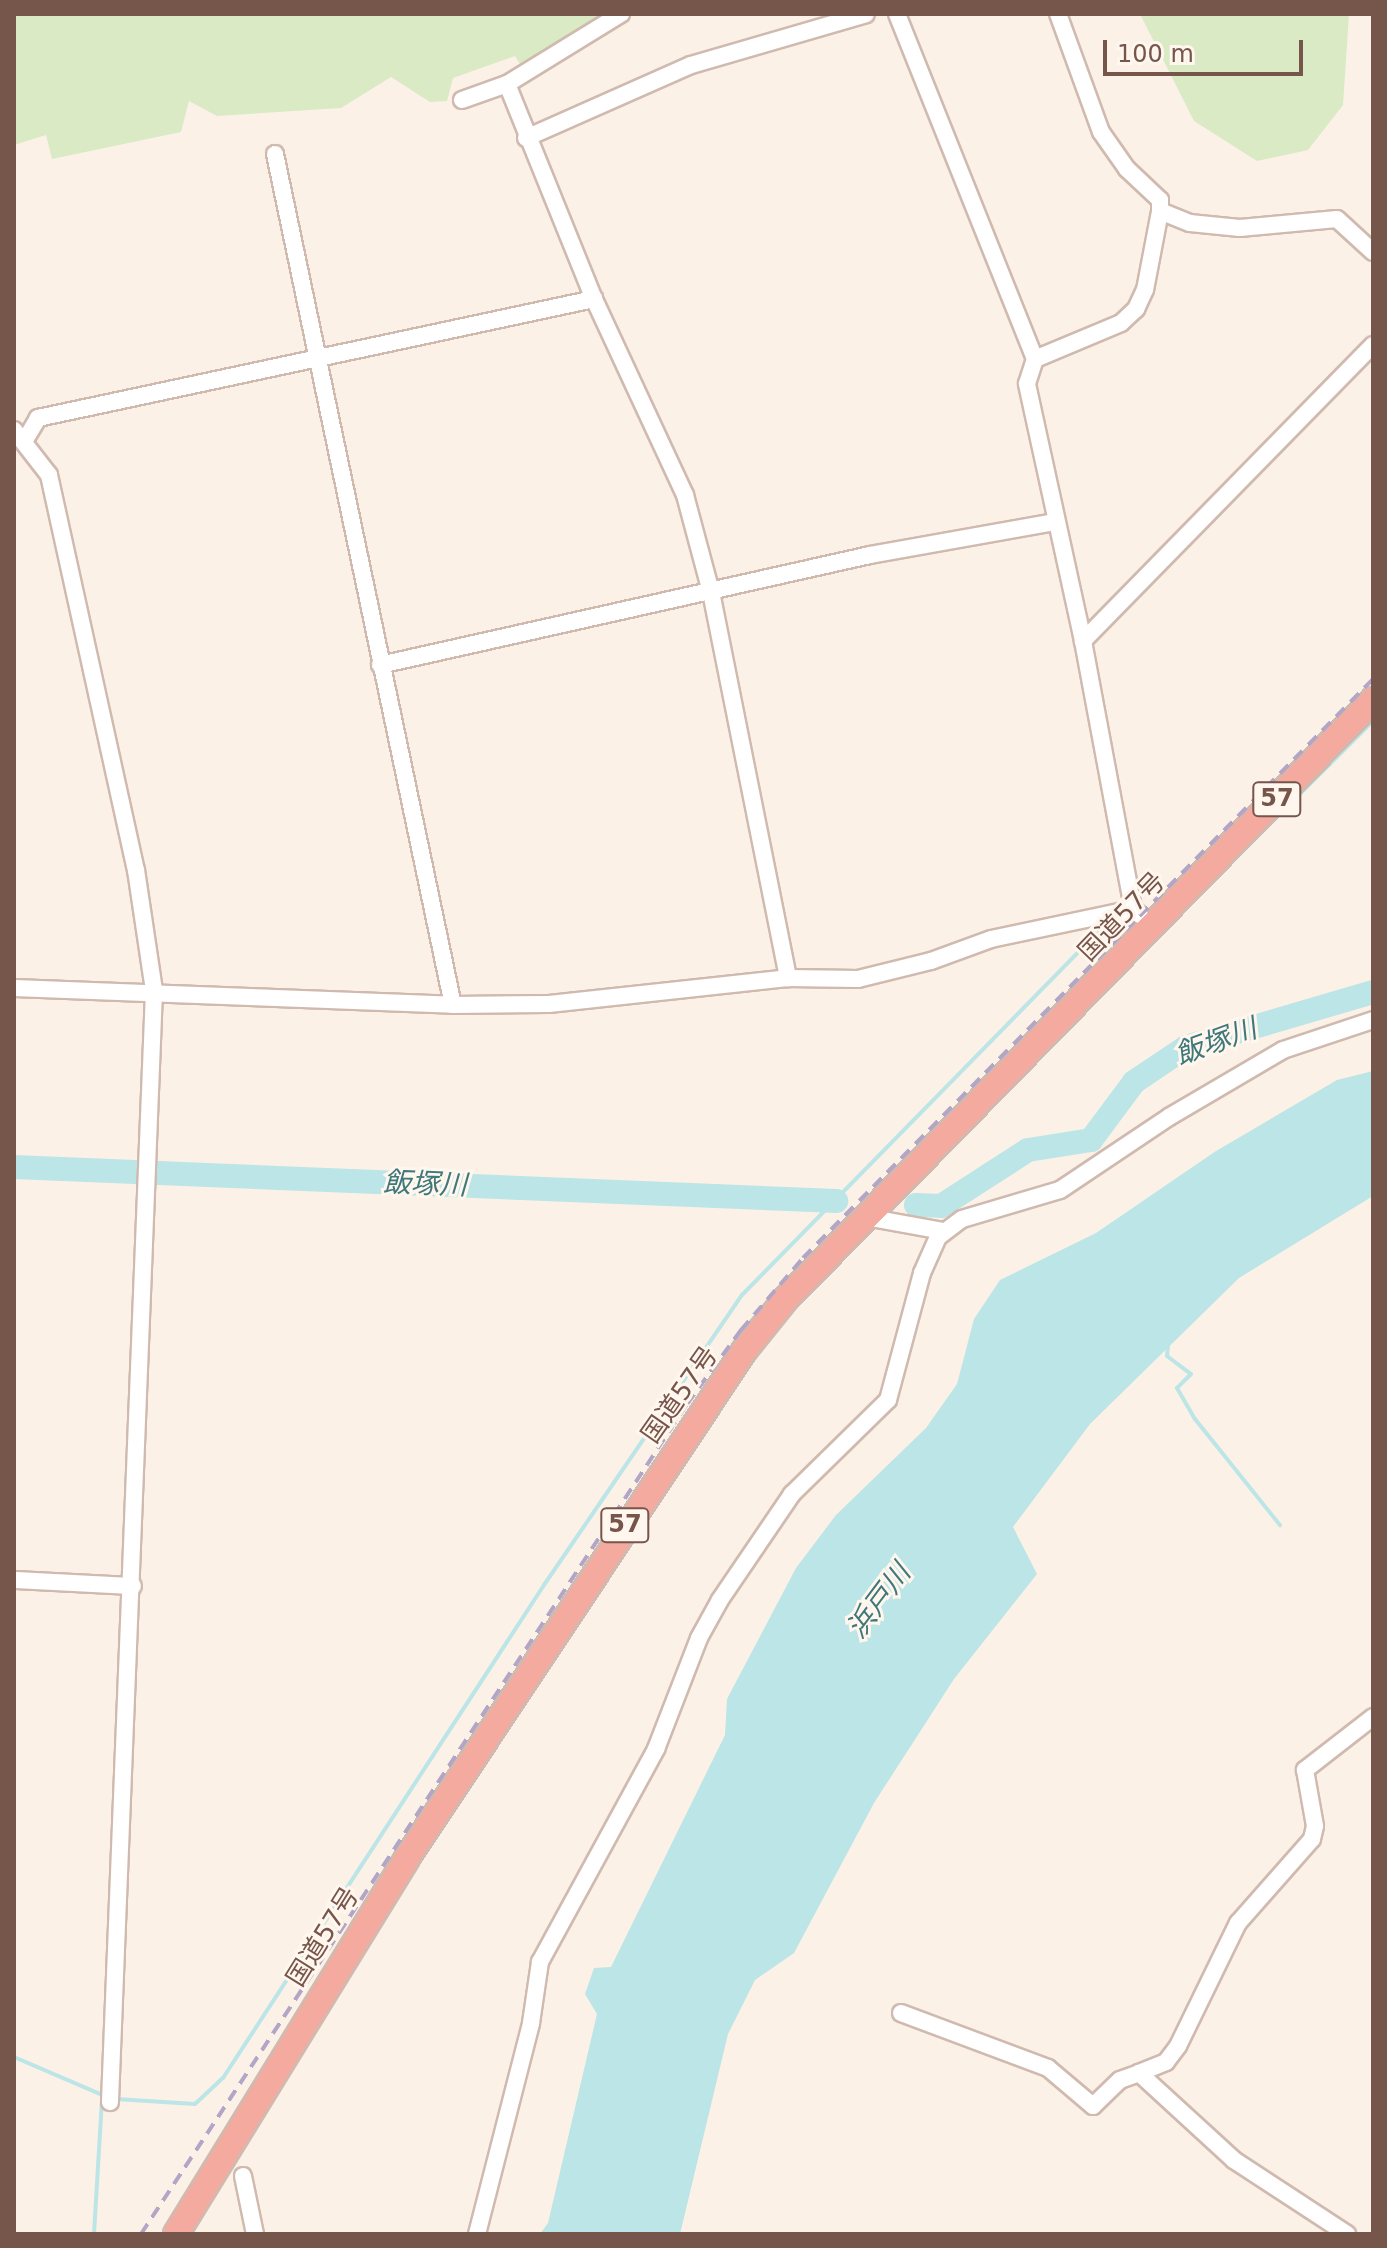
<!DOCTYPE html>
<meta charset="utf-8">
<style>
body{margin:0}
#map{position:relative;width:1387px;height:2248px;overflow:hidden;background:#fcf1e7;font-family:"DejaVu Sans","Noto Sans JP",sans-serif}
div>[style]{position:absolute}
.green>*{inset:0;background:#d9eac5}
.water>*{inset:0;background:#bbe5e6}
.stream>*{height:4px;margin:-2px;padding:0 2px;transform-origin:2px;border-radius:2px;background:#bbe5e6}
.river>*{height:24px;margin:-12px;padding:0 12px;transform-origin:12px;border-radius:12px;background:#bbe5e6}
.roads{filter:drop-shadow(2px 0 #d0baaf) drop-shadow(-2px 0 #d0baaf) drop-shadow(0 2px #d0baaf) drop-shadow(0 -2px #d0baaf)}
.minor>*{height:16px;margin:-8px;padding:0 8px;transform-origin:8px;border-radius:8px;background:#fff}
.highway>*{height:24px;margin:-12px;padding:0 12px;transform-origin:12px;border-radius:12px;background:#f5aa9f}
.rail>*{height:4px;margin-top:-2px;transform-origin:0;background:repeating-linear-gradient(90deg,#b3a5c6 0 12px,transparent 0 20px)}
span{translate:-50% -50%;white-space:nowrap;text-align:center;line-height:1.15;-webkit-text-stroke:6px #fff6ed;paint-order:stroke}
.shield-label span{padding:2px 6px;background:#fff6ed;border:2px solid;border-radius:6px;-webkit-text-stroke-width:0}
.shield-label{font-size:24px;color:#76554b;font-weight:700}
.street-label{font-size:26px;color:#76554b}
.water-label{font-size:28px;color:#3f787b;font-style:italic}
.frame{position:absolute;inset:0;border:16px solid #76554b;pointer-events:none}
.scale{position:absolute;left:1103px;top:40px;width:200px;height:36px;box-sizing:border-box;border:4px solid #76554b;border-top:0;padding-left:10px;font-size:24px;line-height:28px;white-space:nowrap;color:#76554b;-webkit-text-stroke:6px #fff6ed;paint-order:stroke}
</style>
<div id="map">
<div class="green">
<div style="clip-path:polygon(14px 14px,611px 14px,523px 69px,515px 56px,453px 78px,447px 101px,430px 102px,391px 77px,341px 108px,217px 116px,189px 101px,181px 132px,52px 159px,46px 135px,14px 145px)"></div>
<div style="clip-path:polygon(1140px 14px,1349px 14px,1343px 105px,1308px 150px,1257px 161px,1194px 121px)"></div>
</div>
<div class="water">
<div style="clip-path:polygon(1373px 1071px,1373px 1196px,1239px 1278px,1090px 1424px,1013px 1527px,1037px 1574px,954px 1679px,874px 1803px,794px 1953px,755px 1980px,728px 2034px,680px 2234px,540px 2234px,548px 2223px,597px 2014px,585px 1994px,594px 1968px,611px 1967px,725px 1735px,727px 1699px,796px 1568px,836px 1515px,926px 1428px,957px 1384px,974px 1319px,1000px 1280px,1096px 1233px,1216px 1151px,1337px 1080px)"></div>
</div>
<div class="stream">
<div style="left:1203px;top:891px;width:240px;rotate:-45deg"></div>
<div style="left:1168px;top:1345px;width:11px;rotate:95deg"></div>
<div style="left:1167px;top:1356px;width:30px;rotate:37deg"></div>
<div style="left:1191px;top:1374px;width:20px;rotate:135deg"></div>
<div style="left:1177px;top:1388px;width:36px;rotate:60deg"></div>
<div style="left:1195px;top:1419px;width:136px;rotate:51.3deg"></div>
<div style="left:14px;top:2057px;width:101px;rotate:23.3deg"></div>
<div style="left:116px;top:2099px;width:79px;rotate:3.6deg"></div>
<div style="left:195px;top:2104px;width:38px;rotate:-43deg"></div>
<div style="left:223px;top:2078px;width:588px;rotate:-56.93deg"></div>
<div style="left:544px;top:1585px;width:351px;rotate:-55.7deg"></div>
<div style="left:742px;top:1295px;width:516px;rotate:-45.55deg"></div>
<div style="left:94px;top:2234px;width:136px;rotate:-86.6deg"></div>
</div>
<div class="river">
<div style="left:14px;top:1167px;width:823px;rotate:2.37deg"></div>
<div style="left:916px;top:1205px;width:25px;rotate:2deg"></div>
<div style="left:941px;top:1206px;width:103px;rotate:-32.8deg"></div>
<div style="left:1028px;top:1150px;width:64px;rotate:-9deg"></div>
<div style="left:1091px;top:1140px;width:72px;rotate:-53.4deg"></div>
<div style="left:1134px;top:1082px;width:63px;rotate:-33.9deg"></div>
<div style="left:1186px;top:1047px;width:195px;rotate:-16.4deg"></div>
</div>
<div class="roads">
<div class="minor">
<div style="left:897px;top:14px;width:372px;rotate:68.2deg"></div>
<div style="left:1035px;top:359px;width:26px;rotate:108deg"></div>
<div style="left:1027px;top:384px;width:263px;rotate:77.7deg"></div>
<div style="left:1083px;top:641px;width:273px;rotate:79.4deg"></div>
<div style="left:1133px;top:909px;width:9px;rotate:41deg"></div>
<div style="left:507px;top:84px;width:134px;rotate:-31.6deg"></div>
<div style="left:462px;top:100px;width:48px;rotate:-19.6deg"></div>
<div style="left:507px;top:84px;width:232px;rotate:68deg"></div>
<div style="left:594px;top:299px;width:216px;rotate:65.1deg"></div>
<div style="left:685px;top:495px;width:100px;rotate:75deg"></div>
<div style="left:711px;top:592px;width:394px;rotate:78.7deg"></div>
<div style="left:526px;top:138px;width:180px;rotate:-23.9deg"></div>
<div style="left:691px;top:65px;width:182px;rotate:-16.2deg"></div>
<div style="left:275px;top:154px;width:869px;rotate:78.19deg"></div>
<div style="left:1160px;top:211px;width:32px;rotate:22deg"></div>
<div style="left:1190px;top:223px;width:50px;rotate:5.7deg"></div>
<div style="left:1240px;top:228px;width:97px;rotate:-5.3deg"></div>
<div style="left:1337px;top:219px;width:49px;rotate:42.5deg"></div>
<div style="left:1035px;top:359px;width:93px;rotate:-22.7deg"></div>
<div style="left:1121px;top:323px;width:21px;rotate:-43deg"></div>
<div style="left:1136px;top:309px;width:21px;rotate:-65deg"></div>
<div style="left:1145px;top:290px;width:80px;rotate:-79.2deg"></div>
<div style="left:1160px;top:211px;width:11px;rotate:-90deg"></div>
<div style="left:1160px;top:200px;width:45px;rotate:-136.8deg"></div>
<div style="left:1127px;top:169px;width:45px;rotate:-125.1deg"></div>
<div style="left:1101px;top:132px;width:126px;rotate:-110deg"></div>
<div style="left:14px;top:430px;width:57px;rotate:52.1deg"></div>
<div style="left:49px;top:475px;width:404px;rotate:77.6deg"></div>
<div style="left:136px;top:870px;width:122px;rotate:81.5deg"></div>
<div style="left:154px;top:991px;width:1112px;rotate:92.27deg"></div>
<div style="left:25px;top:440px;width:26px;rotate:-59deg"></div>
<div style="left:38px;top:418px;width:569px;rotate:-12.08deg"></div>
<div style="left:1083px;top:641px;width:414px;rotate:-45.6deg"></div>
<div style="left:380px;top:665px;width:502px;rotate:-12.65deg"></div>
<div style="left:870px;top:555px;width:189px;rotate:-10.1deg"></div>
<div style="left:14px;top:988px;width:439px;rotate:2.2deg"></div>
<div style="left:453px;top:1005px;width:96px;rotate:-0.6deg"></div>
<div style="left:549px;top:1004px;width:240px;rotate:-6.2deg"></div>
<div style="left:788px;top:978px;width:70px;rotate:0.8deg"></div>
<div style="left:858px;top:979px;width:75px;rotate:-13.9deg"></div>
<div style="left:931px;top:961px;width:64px;rotate:-20.1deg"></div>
<div style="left:991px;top:939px;width:145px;rotate:-11.9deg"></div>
<div style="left:866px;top:1217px;width:78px;rotate:10.3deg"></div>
<div style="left:14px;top:1580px;width:119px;rotate:2.9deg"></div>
<div style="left:901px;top:2013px;width:157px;rotate:20.5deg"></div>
<div style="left:1048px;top:2068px;width:59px;rotate:40.2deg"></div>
<div style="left:1093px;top:2106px;width:37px;rotate:-44deg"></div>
<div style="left:1120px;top:2080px;width:20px;rotate:-20deg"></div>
<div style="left:243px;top:2176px;width:59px;rotate:78.3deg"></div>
<div style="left:477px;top:2234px;width:218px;rotate:-75.6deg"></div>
<div style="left:531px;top:2023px;width:62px;rotate:-81.6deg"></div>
<div style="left:540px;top:1962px;width:243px;rotate:-61.4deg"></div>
<div style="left:656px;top:1749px;width:119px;rotate:-68.8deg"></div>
<div style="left:699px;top:1638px;width:43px;rotate:-61.1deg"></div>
<div style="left:720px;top:1600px;width:128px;rotate:-55.8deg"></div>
<div style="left:792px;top:1494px;width:134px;rotate:-44.4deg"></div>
<div style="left:888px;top:1400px;width:131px;rotate:-75deg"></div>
<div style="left:922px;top:1273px;width:39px;rotate:-66deg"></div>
<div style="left:938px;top:1237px;width:30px;rotate:-37deg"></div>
<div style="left:962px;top:1219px;width:102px;rotate:-16.5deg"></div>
<div style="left:1060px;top:1190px;width:131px;rotate:-33.8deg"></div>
<div style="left:1169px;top:1117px;width:132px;rotate:-30.4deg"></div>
<div style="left:1283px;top:1050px;width:95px;rotate:-18.4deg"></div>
<div style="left:1347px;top:2234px;width:135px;rotate:-146.8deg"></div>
<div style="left:1234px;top:2160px;width:129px;rotate:-137.5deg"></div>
<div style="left:1139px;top:2073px;width:29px;rotate:-22deg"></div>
<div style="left:1166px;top:2062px;width:20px;rotate:-53deg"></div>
<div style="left:1178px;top:2046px;width:137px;rotate:-64deg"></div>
<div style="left:1238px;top:1923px;width:112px;rotate:-48.6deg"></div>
<div style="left:1312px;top:1839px;width:13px;rotate:-77deg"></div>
<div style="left:1315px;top:1826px;width:57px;rotate:-100.1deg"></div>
<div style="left:1305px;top:1770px;width:86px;rotate:-37.9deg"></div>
</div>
<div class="highway">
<div style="left:176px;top:2234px;width:441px;rotate:-58.4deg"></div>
<div style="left:407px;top:1858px;width:609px;rotate:-56.39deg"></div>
<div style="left:744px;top:1351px;width:65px;rotate:-51.2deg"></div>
<div style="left:785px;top:1300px;width:840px;rotate:-45.58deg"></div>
</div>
</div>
<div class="rail">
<div style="left:141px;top:2234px;width:993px;rotate:-56.66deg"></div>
<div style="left:687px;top:1404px;width:92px;rotate:-53.9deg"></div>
<div style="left:741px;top:1330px;width:95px;rotate:-49.3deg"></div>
<div style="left:803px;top:1258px;width:812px;rotate:-45.45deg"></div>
</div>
<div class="shield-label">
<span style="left:1277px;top:799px">57</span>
<span style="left:625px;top:1525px">57</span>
</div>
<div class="street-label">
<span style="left:1122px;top:917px;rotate:-46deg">国道57号</span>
<span style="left:680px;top:1395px;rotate:-55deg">国道57号</span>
<span style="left:323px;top:1937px;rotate:-58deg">国道57号</span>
</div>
<div class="water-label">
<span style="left:1216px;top:1042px;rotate:-20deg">飯塚川</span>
<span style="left:425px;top:1184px;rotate:2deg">飯塚川</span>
<span style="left:879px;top:1601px;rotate:-53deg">浜戸川</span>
</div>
<div class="frame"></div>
<div class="scale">100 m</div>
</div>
